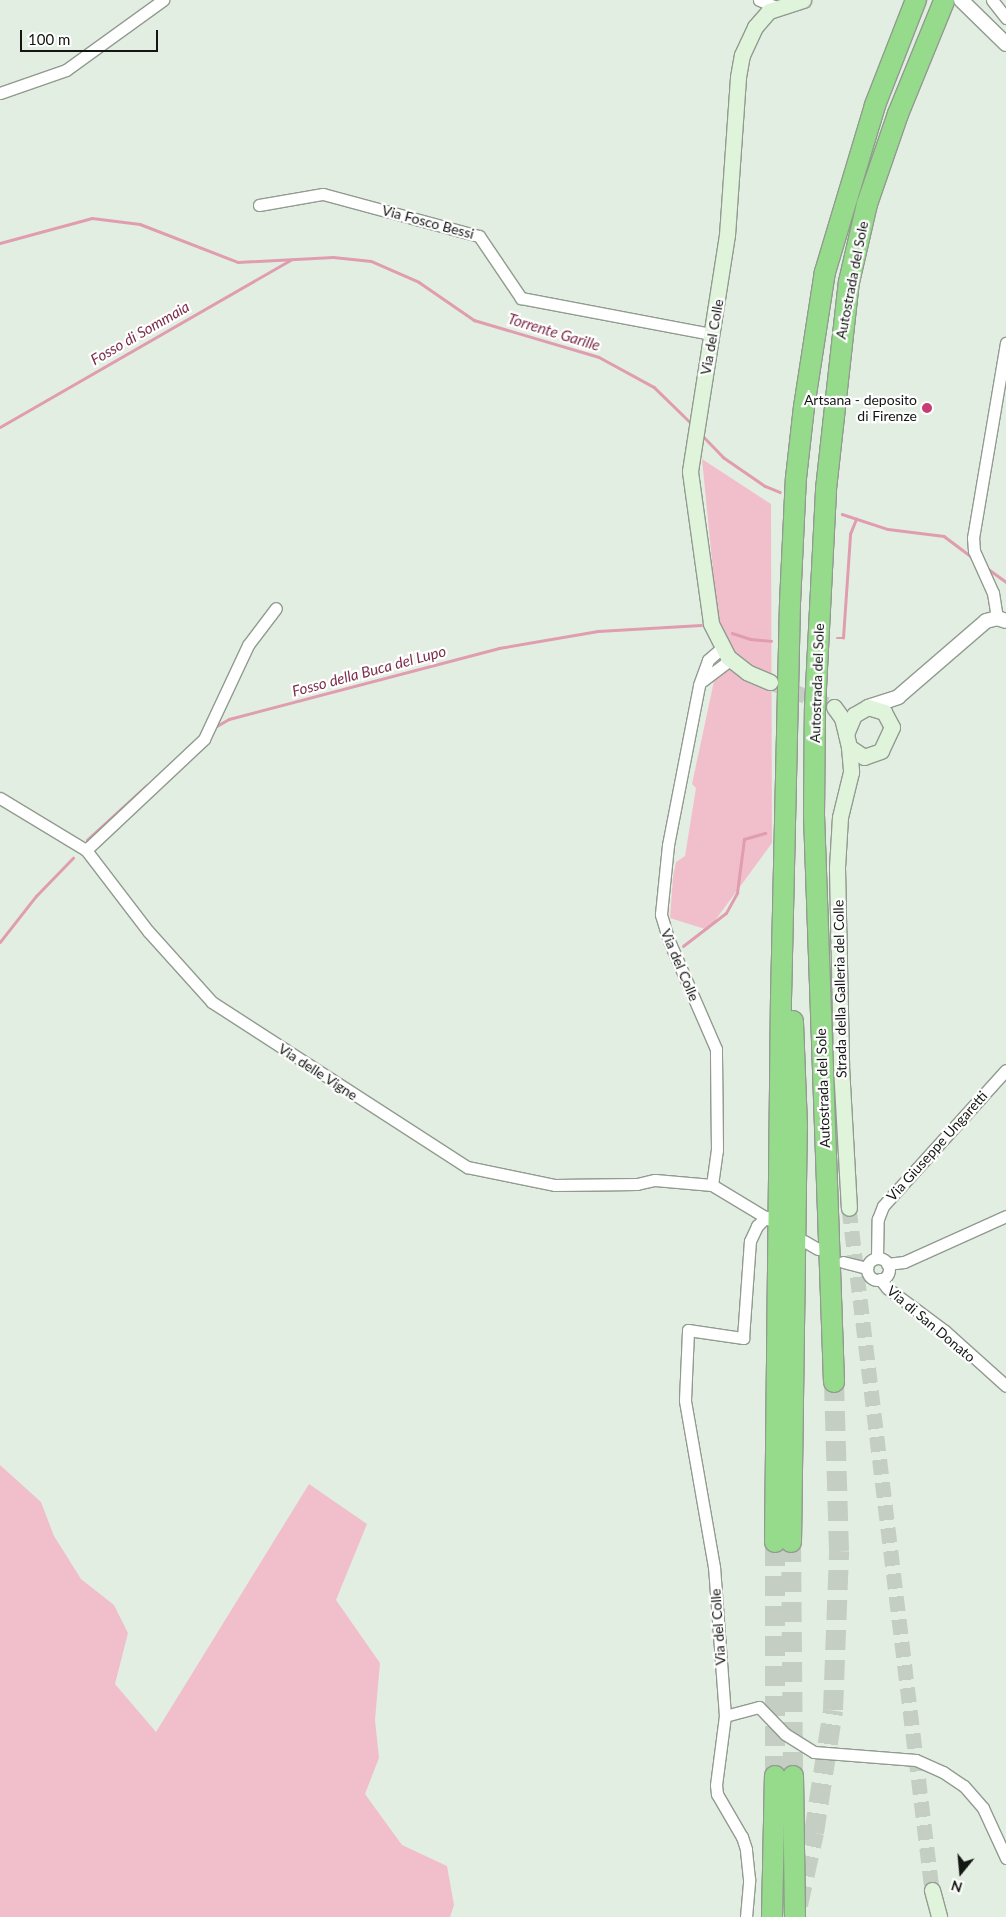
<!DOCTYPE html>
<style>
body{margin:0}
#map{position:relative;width:1006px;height:1917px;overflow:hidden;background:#e3eee2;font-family:Lato,sans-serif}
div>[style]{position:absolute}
.green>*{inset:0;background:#f1bfcc}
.stream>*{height:2.5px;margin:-1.25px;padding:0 1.25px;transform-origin:1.25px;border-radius:1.25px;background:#e09db0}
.secondary-tunnel>*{height:15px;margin-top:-7.5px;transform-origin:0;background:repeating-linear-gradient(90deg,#c4cec3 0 15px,transparent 0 23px)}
.motorway-tunnel>*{height:20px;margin-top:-10px;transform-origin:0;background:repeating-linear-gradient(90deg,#c4cec3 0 20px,transparent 0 30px)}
.roads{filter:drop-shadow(1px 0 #919b8f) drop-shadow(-1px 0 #919b8f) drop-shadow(0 1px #919b8f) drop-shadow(0 -1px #919b8f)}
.minor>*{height:11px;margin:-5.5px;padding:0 5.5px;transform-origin:5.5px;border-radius:5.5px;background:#fff}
.minor>.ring{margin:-5.5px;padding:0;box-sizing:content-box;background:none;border:11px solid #fff;border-radius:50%}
.tertiary>*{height:14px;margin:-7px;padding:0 7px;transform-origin:7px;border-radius:7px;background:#fff}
.secondary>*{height:15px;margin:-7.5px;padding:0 7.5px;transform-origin:7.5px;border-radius:7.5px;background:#e0f4dc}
.motorway>*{height:20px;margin:-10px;padding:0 10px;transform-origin:10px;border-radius:10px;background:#96db8c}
.dots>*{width:14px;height:14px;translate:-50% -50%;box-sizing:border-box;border:2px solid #fff;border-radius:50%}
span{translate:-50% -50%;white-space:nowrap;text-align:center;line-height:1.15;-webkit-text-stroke:4.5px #fff;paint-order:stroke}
.street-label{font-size:14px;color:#131713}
.poi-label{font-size:14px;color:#131713}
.right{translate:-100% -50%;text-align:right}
.water-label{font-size:15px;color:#7d2e4a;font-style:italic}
.north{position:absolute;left:936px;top:1847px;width:50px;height:50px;-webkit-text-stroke:4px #fff;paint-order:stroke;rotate:197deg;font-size:14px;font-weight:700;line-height:20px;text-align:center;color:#131713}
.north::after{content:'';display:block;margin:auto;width:18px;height:22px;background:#131713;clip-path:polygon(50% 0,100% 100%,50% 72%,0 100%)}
.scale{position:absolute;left:20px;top:30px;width:138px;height:22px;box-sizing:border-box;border:2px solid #131713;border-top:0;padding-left:6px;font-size:15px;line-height:18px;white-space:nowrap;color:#131713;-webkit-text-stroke:4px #fff;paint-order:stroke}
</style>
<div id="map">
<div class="green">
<div style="clip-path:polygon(702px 459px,771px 504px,772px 843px,708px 930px,670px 918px,673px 877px,676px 862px,685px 856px,696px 788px,692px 784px,717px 667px,717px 611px)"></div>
<div style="clip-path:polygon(0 1465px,41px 1502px,54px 1536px,81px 1579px,114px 1605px,128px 1633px,115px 1684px,156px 1732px,309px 1484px,367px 1524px,336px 1600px,380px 1663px,375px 1720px,379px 1758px,365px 1794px,402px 1845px,447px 1866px,454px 1905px,450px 1917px,0 1917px)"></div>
</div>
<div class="stream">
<div style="left:0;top:243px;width:95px;rotate:-15.2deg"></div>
<div style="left:92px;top:218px;width:48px;rotate:7.1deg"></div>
<div style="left:140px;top:224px;width:105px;rotate:21.2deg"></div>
<div style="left:238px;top:262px;width:95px;rotate:-3deg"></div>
<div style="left:333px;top:257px;width:38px;rotate:6deg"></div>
<div style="left:371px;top:261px;width:52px;rotate:23.6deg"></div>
<div style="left:419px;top:282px;width:67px;rotate:34.6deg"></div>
<div style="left:474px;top:320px;width:130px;rotate:16.5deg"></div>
<div style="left:599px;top:357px;width:63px;rotate:28.6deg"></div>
<div style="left:654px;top:387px;width:53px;rotate:44.2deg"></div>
<div style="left:0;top:427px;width:335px;rotate:-29.9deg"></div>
<div style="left:701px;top:434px;width:32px;rotate:46deg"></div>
<div style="left:723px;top:457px;width:51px;rotate:34.6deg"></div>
<div style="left:765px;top:486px;width:16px;rotate:22deg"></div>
<div style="left:842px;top:514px;width:48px;rotate:18.1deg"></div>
<div style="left:888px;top:529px;width:56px;rotate:7.1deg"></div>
<div style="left:944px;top:536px;width:35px;rotate:37deg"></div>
<div style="left:987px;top:568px;width:24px;rotate:36deg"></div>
<div style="left:732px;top:633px;width:19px;rotate:18deg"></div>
<div style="left:750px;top:639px;width:21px;rotate:5deg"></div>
<div style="left:837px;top:638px;width:6px"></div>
<div style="left:843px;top:638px;width:104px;rotate:-86.1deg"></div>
<div style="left:850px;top:534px;width:16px;rotate:-68deg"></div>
<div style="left:215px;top:727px;width:16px;rotate:-30deg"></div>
<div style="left:229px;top:719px;width:279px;rotate:-14.7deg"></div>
<div style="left:499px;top:648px;width:100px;rotate:-9.7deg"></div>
<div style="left:598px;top:631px;width:103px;rotate:-3.3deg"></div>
<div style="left:87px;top:840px;width:80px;rotate:-42.5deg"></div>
<div style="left:0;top:942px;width:58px;rotate:-52deg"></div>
<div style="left:36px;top:896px;width:53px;rotate:-45.8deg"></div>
<div style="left:683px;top:946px;width:54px;rotate:-37.5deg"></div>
<div style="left:726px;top:913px;width:23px;rotate:-61deg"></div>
<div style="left:737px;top:893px;width:54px;rotate:-82.6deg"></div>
<div style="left:744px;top:839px;width:22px;rotate:-16deg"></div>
</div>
<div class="secondary-tunnel">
<div style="left:770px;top:682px;width:69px;rotate:21.3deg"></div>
<div style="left:849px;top:1208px;width:687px;rotate:83.06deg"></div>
</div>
<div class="motorway-tunnel">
<div style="left:791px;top:1542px;width:234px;rotate:89.5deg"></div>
<div style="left:775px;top:1776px;width:234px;rotate:-90deg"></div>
<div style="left:798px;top:1905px;width:74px;rotate:-77.5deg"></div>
<div style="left:814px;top:1833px;width:124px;rotate:-81.2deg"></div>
<div style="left:833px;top:1710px;width:159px;rotate:-87.8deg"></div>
<div style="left:839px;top:1551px;width:169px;rotate:-91.7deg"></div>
</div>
<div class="roads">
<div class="minor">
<div style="left:759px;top:0;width:18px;rotate:22deg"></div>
<div style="left:992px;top:0;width:23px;rotate:52deg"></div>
<div style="left:0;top:93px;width:70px;rotate:-19.2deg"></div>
<div style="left:66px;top:70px;width:120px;rotate:-35.8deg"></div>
<div style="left:259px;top:205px;width:65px;rotate:-9.8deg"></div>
<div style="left:323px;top:194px;width:162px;rotate:15.1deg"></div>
<div style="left:479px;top:236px;width:75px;rotate:55.9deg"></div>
<div style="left:521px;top:298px;width:194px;rotate:10.7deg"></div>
<div style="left:997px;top:618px;width:25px;rotate:-99deg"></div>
<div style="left:993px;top:593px;width:46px;rotate:-114.3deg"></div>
<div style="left:974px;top:551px;width:13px;rotate:-94deg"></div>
<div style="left:973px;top:538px;width:198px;rotate:-80.4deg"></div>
<div style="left:702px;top:681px;width:36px;rotate:-37deg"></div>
<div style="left:0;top:798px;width:100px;rotate:31.2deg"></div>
<div style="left:86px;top:850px;width:102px;rotate:52.6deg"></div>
<div style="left:148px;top:931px;width:96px;rotate:48deg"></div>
<div style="left:212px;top:1002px;width:304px;rotate:32.9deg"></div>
<div style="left:467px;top:1167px;width:90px;rotate:11.6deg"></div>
<div style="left:555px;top:1185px;width:82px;rotate:-0.7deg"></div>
<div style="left:637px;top:1184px;width:18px;rotate:-13deg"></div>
<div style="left:655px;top:1180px;width:57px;rotate:5deg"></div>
<div style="left:712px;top:1185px;width:68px;rotate:31.1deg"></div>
<div style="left:86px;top:850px;width:162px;rotate:-43.2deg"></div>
<div style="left:204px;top:739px;width:104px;rotate:-64.9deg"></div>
<div style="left:248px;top:645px;width:46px;rotate:-52.9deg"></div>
<div style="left:712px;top:1185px;width:35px;rotate:-82deg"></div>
<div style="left:717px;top:1150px;width:101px;rotate:-90.6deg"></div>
<div style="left:716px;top:1049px;width:118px;rotate:-113.5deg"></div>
<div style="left:669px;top:941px;width:28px;rotate:-107deg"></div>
<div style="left:661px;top:914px;width:69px;rotate:-84.2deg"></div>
<div style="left:668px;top:845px;width:163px;rotate:-79deg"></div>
<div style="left:699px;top:685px;width:27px;rotate:-70deg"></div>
<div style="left:708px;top:660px;width:18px;rotate:-41deg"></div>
<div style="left:804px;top:1241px;width:16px;rotate:30deg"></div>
<div style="left:877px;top:1258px;width:39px;rotate:-89deg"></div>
<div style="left:878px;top:1219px;width:14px;rotate:-69deg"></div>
<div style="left:883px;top:1206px;width:183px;rotate:-47.9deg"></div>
<div class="ring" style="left:867px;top:1258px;width:11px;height:11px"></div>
<div style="left:843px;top:1262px;width:25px;rotate:14deg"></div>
<div style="left:887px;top:1264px;width:17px;rotate:-7deg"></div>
<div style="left:904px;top:1262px;width:112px;rotate:-24.3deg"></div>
<div style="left:880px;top:1279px;width:11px;rotate:52deg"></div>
<div style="left:887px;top:1288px;width:72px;rotate:36.6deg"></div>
<div style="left:945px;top:1331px;width:82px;rotate:42deg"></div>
<div style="left:725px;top:1716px;width:35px;rotate:-15deg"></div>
<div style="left:759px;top:1707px;width:37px;rotate:46deg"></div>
<div style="left:785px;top:1734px;width:34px;rotate:32deg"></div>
<div style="left:814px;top:1752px;width:102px;rotate:4.5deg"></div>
<div style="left:916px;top:1760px;width:30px;rotate:24deg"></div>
<div style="left:943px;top:1772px;width:25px;rotate:34deg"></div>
<div style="left:964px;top:1786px;width:29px;rotate:49deg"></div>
<div style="left:983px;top:1808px;width:55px;rotate:65.3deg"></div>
<div style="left:746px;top:1917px;width:38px;rotate:-85deg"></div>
<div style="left:749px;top:1879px;width:30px;rotate:-96deg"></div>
<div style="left:746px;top:1849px;width:13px;rotate:-108deg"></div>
<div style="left:742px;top:1837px;width:50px;rotate:-120.2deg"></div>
<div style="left:717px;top:1794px;width:9px;rotate:-96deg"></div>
<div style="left:716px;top:1785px;width:70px;rotate:-82.6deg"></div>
<div style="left:725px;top:1716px;width:149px;rotate:-94.2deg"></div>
<div style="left:714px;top:1567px;width:169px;rotate:-99.9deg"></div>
<div style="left:685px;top:1400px;width:70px;rotate:-87.5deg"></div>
<div style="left:688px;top:1330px;width:56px;rotate:8.3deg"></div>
<div style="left:743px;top:1338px;width:97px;rotate:-85.9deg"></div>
<div style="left:750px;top:1241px;width:17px;rotate:-65deg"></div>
<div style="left:757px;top:1226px;width:13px;rotate:-45deg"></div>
</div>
<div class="tertiary">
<div style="left:961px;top:0;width:63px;rotate:44.4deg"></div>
<div style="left:868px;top:707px;width:32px;rotate:-18deg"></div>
<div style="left:898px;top:697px;width:116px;rotate:-40.8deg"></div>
<div style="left:986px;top:621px;width:11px;rotate:-15deg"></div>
<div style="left:997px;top:618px;width:9px;rotate:18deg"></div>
</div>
<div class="secondary">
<div style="left:770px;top:682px;width:25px;rotate:-157deg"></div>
<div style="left:747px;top:672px;width:24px;rotate:-142deg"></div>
<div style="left:728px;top:657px;width:38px;rotate:-117deg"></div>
<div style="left:711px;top:623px;width:153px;rotate:-97.9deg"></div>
<div style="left:690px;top:471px;width:239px;rotate:-81.1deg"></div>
<div style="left:727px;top:235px;width:158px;rotate:-86deg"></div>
<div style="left:738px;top:77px;width:22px;rotate:-80deg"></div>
<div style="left:742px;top:55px;width:31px;rotate:-65deg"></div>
<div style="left:755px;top:27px;width:21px;rotate:-49deg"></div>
<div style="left:769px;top:11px;width:36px;rotate:-18deg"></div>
<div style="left:834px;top:707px;width:14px;rotate:54deg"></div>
<div style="left:842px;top:718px;width:16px;rotate:76deg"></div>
<div style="left:868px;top:707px;width:17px;rotate:17deg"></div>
<div style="left:884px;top:712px;width:17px;rotate:62deg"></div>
<div style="left:892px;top:727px;width:26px;rotate:115deg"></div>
<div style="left:881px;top:751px;width:18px;rotate:161deg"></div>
<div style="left:864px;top:757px;width:18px;rotate:-146deg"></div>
<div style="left:849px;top:747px;width:13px;rotate:-103deg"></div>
<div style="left:846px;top:734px;width:21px;rotate:-67deg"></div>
<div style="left:854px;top:715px;width:16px;rotate:-30deg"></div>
<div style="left:849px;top:747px;width:25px;rotate:85deg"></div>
<div style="left:851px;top:772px;width:46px;rotate:103.7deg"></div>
<div style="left:840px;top:817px;width:51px;rotate:93.4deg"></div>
<div style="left:837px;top:868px;width:198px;rotate:88.8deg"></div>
<div style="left:841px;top:1066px;width:142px;rotate:86.8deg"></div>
<div style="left:932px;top:1890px;width:28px;rotate:75deg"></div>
</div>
<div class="motorway">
<div style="left:834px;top:1382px;width:567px;rotate:-92.02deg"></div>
<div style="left:814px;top:815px;width:107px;rotate:-89.5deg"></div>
<div style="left:815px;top:708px;width:219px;rotate:-87.1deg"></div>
<div style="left:826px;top:489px;width:208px;rotate:-83.7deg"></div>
<div style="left:849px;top:282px;width:80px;rotate:-77deg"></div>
<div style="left:867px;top:204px;width:95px;rotate:-71deg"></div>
<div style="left:898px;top:114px;width:122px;rotate:-67.8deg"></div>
<div style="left:775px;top:1542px;width:543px;rotate:-89.37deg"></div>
<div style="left:781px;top:999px;width:396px;rotate:-88.7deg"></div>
<div style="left:790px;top:603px;width:125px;rotate:-87.3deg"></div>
<div style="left:796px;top:478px;width:71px;rotate:-83.6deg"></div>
<div style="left:804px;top:407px;width:137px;rotate:-81.2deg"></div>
<div style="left:825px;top:272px;width:174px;rotate:-73.3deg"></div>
<div style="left:875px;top:105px;width:113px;rotate:-68.7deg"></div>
<div style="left:791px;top:1542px;width:415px;rotate:-89.2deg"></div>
<div style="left:797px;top:1127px;width:106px;rotate:-92.2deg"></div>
<div style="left:793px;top:1776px;width:141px;rotate:89.2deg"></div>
<div style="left:772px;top:1917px;width:141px;rotate:-88.8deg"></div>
</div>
</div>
<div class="dots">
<div style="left:927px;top:408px;background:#c73c72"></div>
</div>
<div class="street-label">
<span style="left:428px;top:222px;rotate:15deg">Via Fosco Bessi</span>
<span style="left:852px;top:280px;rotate:-79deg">Autostrada del Sole</span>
<span style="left:712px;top:337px;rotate:-80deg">Via del Colle</span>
<span style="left:817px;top:683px;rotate:-88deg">Autostrada del Sole</span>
<span style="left:680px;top:965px;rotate:67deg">Via del Colle</span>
<span style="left:840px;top:989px;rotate:-91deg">Strada della Galleria del Colle</span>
<span style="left:318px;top:1072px;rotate:33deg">Via delle Vigne</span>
<span style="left:823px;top:1088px;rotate:-92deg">Autostrada del Sole</span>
<span style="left:937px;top:1146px;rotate:-48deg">Via Giuseppe Ungaretti</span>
<span style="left:931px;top:1324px;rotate:40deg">Via di San Donato</span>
<span style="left:718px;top:1627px;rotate:-94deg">Via del Colle</span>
</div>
<div class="poi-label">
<span class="right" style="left:917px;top:408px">Artsana - deposito<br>di Firenze</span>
</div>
<div class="water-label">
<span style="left:554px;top:332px;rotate:17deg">Torrente Garille</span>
<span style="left:140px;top:333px;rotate:-30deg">Fosso di Sommaia</span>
<span style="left:369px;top:671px;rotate:-15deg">Fosso della Buca del Lupo</span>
</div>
<div class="north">N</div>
<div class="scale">100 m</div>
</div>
